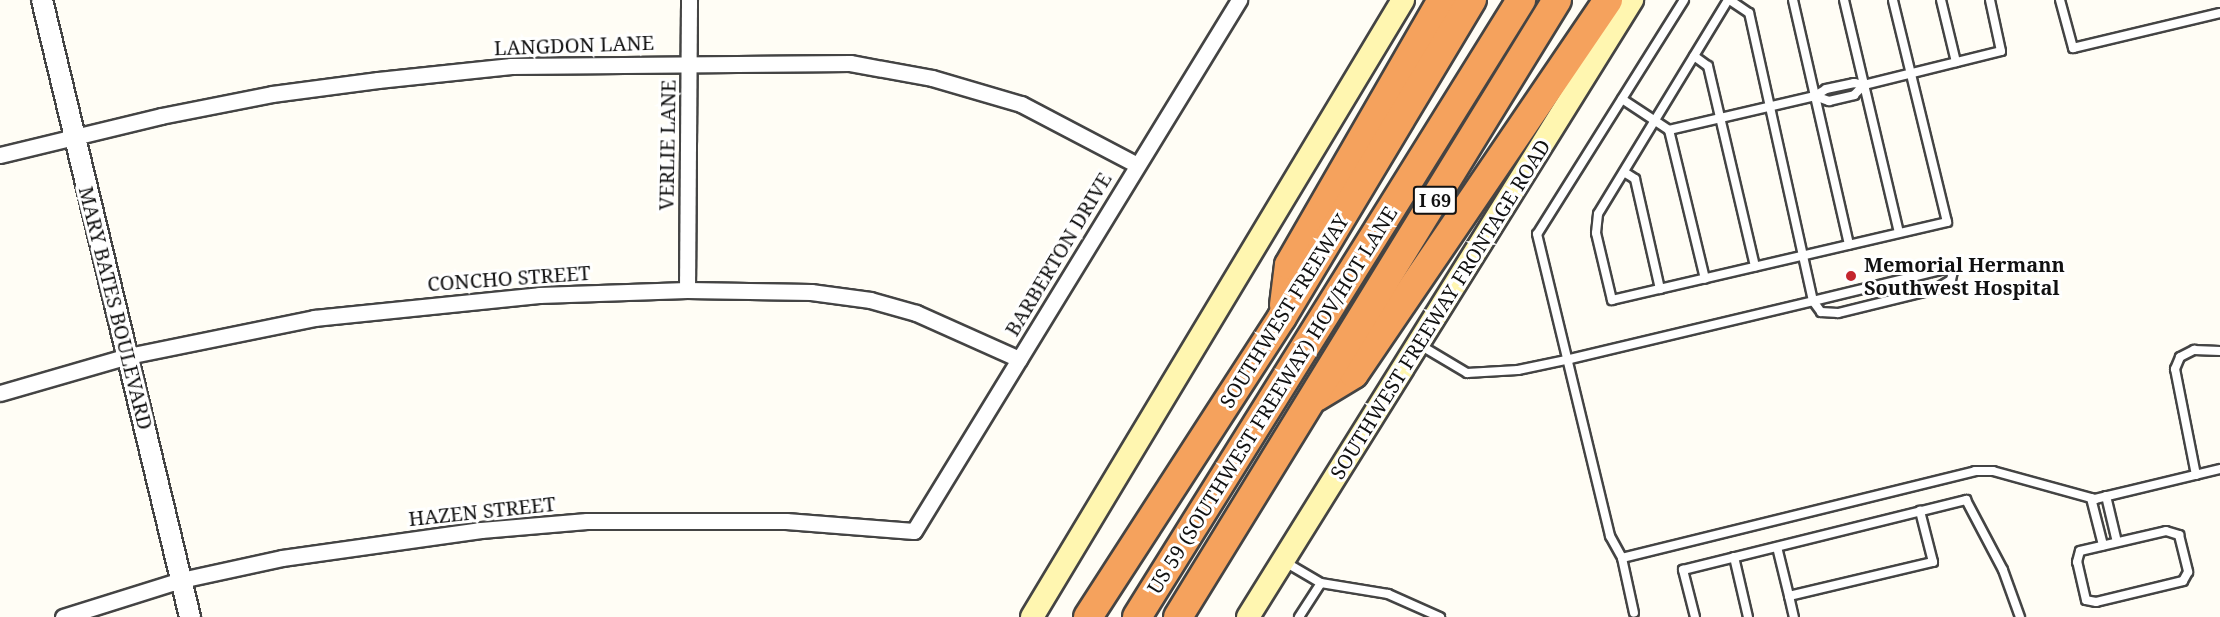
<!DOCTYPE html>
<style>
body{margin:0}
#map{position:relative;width:2220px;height:617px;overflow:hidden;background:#fffdf5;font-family:"Noto Serif",serif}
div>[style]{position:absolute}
.roads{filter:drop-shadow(2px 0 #444) drop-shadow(-2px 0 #444) drop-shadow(0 2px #444) drop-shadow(0 -2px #444)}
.service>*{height:8px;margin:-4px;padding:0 4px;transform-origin:4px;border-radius:4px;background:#fff}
.minor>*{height:15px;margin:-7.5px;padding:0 7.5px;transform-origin:7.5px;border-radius:7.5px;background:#fff}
.tertiary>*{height:20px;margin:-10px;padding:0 10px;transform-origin:10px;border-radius:10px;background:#fff}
.secondary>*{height:22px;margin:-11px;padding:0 11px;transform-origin:11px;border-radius:11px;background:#fff6b0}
.motorway>*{height:28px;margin:-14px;padding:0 14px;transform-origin:14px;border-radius:14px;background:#f5a25d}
.dots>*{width:16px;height:16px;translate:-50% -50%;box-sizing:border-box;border:3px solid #fff;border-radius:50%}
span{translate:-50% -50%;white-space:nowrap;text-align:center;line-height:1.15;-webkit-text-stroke:6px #fff;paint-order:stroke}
.shield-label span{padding:2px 4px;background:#fff;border:2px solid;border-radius:4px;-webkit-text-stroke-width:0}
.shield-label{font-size:18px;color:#111;font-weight:700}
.street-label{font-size:20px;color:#111}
.poi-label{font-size:20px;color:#111;font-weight:700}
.left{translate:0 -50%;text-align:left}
</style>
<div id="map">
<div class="roads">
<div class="service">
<div style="left:1684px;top:0;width:276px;rotate:122.1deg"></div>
<div style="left:1537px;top:234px;width:311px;rotate:76.4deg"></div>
<div style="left:1610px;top:536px;width:25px;rotate:61deg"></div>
<div style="left:1622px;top:558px;width:364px;rotate:-13.8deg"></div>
<div style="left:1975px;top:471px;width:18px"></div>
<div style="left:1993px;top:471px;width:106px;rotate:15.4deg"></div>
<div style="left:2095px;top:499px;width:129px;rotate:-13.5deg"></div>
<div style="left:1728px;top:0;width:250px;rotate:121.3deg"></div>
<div style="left:1598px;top:214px;width:19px;rotate:96deg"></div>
<div style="left:1596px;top:233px;width:69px;rotate:76.6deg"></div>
<div style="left:1612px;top:300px;width:344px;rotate:-13.1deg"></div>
<div style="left:1947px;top:222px;width:228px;rotate:-103.7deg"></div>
<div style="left:1793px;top:0;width:251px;rotate:77.1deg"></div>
<div style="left:1844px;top:0;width:239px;rotate:76.7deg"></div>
<div style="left:1941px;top:0;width:64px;rotate:76.4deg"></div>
<div style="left:2060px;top:0;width:50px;rotate:74.8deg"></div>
<div style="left:2073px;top:48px;width:151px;rotate:-13.4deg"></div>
<div style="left:1694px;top:56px;width:17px;rotate:36deg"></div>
<div style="left:1708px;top:66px;width:206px;rotate:76.8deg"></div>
<div style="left:1815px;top:96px;width:15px;rotate:20deg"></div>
<div style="left:1829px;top:101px;width:26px;rotate:-13deg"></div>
<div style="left:1854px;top:95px;width:14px;rotate:-45deg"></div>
<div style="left:1622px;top:99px;width:56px;rotate:33.4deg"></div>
<div style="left:1669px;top:130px;width:150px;rotate:-13.1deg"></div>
<div style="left:1815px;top:96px;width:13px;rotate:-32deg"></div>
<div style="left:1826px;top:89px;width:29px;rotate:-12deg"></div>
<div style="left:1854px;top:83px;width:10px;rotate:11deg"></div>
<div style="left:1864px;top:85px;width:141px;rotate:-13.9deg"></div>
<div style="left:2001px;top:51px;width:52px;rotate:-102.2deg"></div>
<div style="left:1669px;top:130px;width:153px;rotate:76.4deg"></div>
<div style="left:1624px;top:172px;width:13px;rotate:32deg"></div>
<div style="left:1635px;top:179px;width:113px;rotate:77.2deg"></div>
<div style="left:1420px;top:345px;width:55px;rotate:30.8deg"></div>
<div style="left:1467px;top:373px;width:51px;rotate:-3.4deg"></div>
<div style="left:1518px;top:370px;width:53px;rotate:-11.9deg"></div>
<div style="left:1570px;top:359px;width:250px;rotate:-13.4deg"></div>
<div style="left:1813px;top:301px;width:145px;rotate:-13.6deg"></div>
<div style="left:1954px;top:267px;width:13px;rotate:103deg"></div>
<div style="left:1951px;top:280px;width:17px;rotate:149deg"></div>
<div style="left:1936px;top:289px;width:101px;rotate:166.2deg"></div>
<div style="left:1838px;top:313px;width:17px;rotate:-177deg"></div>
<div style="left:1821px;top:312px;width:14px;rotate:-126deg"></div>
<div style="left:1813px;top:301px;width:295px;rotate:-102.5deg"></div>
<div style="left:1749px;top:13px;width:23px;rotate:-146deg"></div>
<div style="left:2196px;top:475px;width:108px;rotate:-101.2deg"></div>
<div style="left:2175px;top:369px;width:13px;rotate:-67deg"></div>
<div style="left:2180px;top:357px;width:16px;rotate:-27deg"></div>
<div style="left:2194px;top:350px;width:26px;rotate:2deg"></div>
<div style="left:2106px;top:496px;width:47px;rotate:76.6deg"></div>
<div style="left:2091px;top:498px;width:49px;rotate:75.7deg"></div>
<div style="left:2166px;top:531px;width:14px;rotate:17deg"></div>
<div style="left:2179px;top:535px;width:38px;rotate:76deg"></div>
<div style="left:2188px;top:572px;width:10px;rotate:119deg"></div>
<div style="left:2183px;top:581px;width:89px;rotate:166.4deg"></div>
<div style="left:2096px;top:602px;width:10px;rotate:-169deg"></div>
<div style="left:2086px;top:600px;width:39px;rotate:-103deg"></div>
<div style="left:2077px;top:562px;width:11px;rotate:-75deg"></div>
<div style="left:2080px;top:551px;width:88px;rotate:-13.1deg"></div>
<div style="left:1777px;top:547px;width:50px;rotate:76.2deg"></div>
<div style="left:1789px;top:596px;width:148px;rotate:-13.3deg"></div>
<div style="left:1933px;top:562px;width:53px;rotate:-104.3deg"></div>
<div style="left:1734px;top:557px;width:62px;rotate:76.9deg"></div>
<div style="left:1622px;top:558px;width:56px;rotate:77.7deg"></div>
<div style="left:1285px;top:562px;width:42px;rotate:30.3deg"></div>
<div style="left:1321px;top:583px;width:68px;rotate:9.3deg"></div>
<div style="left:1388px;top:594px;width:57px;rotate:23.9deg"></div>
<div style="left:1789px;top:596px;width:22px;rotate:77deg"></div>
<div style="left:1299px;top:617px;width:40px;rotate:-57.1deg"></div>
<div style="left:1695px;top:617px;width:49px;rotate:-104.3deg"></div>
<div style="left:1683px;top:570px;width:292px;rotate:-13.9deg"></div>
<div style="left:1966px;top:500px;width:79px;rotate:62.1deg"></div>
<div style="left:2003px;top:570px;width:50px;rotate:70.1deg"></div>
</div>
<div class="minor">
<div style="left:0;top:155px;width:166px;rotate:-13.6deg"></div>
<div style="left:161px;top:116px;width:113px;rotate:-11.2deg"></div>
<div style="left:272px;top:94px;width:107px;rotate:-7.5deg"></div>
<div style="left:378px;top:80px;width:134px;rotate:-6deg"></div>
<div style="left:511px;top:66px;width:339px;rotate:-0.5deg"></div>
<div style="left:850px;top:63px;width:83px;rotate:10.4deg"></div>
<div style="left:932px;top:78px;width:93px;rotate:16.3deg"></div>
<div style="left:1021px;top:104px;width:131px;rotate:27.7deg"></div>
<div style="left:687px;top:290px;width:290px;rotate:-89.6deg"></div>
<div style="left:0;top:393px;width:133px;rotate:-16.1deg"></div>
<div style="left:128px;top:356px;width:190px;rotate:-11.5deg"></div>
<div style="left:314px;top:318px;width:226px;rotate:-5.8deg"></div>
<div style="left:539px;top:295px;width:148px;rotate:-1.9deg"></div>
<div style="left:687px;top:290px;width:124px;rotate:0.9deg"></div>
<div style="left:811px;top:292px;width:60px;rotate:7.7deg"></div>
<div style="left:870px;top:300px;width:48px;rotate:15.8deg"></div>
<div style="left:916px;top:313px;width:113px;rotate:24.1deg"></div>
<div style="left:63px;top:617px;width:124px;rotate:-17.4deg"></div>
<div style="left:181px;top:580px;width:103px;rotate:-12.3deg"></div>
<div style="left:282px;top:558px;width:201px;rotate:-8deg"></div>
<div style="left:481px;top:530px;width:106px;rotate:-4.9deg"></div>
<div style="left:587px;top:521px;width:199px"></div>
<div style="left:786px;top:521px;width:128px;rotate:4.5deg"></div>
<div style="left:914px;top:531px;width:623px;rotate:-58.53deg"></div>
</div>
<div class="tertiary">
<div style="left:42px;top:0;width:635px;rotate:76.51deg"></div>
</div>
<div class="secondary">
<div style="left:1032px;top:617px;width:720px;rotate:-58.98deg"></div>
<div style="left:1248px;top:617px;width:727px;rotate:-58.1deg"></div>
</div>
<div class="motorway">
<div style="left:1284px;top:305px;width:40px;rotate:-82.9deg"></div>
<div style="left:1289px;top:265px;width:306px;rotate:-60deg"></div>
<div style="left:1316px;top:397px;width:44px;rotate:-31.2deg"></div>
<div style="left:1354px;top:374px;width:452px;rotate:-55.8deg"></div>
<div style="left:1088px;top:617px;width:357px;rotate:-57.1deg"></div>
<div style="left:1282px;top:317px;width:370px;rotate:-59.1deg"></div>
<div style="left:1137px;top:617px;width:727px;rotate:-58.1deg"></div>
<div style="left:1178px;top:617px;width:724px;rotate:-58.44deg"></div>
</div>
</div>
<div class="dots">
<div style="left:1851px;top:276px;background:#c4262e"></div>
</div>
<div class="shield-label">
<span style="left:1435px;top:200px">I 69</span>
</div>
<div class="street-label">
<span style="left:574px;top:45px;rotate:-2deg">LANGDON LANE</span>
<span style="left:667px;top:145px;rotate:-89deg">VERLIE LANE</span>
<span style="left:1058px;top:254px;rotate:-59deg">BARBERTON DRIVE</span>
<span style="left:509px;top:278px;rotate:-4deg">CONCHO STREET</span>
<span style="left:116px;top:308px;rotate:76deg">MARY BATES BOULEVARD</span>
<span style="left:1440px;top:309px;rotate:-58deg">SOUTHWEST FREEWAY FRONTAGE ROAD</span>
<span style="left:1284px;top:311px;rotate:-58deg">SOUTHWEST FREEWAY</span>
<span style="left:1272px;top:400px;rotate:-58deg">US 59 (SOUTHWEST FREEWAY) HOV/HOT LANE</span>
<span style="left:482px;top:511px;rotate:-6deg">HAZEN STREET</span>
</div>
<div class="poi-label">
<span class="left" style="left:1864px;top:276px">Memorial Hermann<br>Southwest Hospital</span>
</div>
</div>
